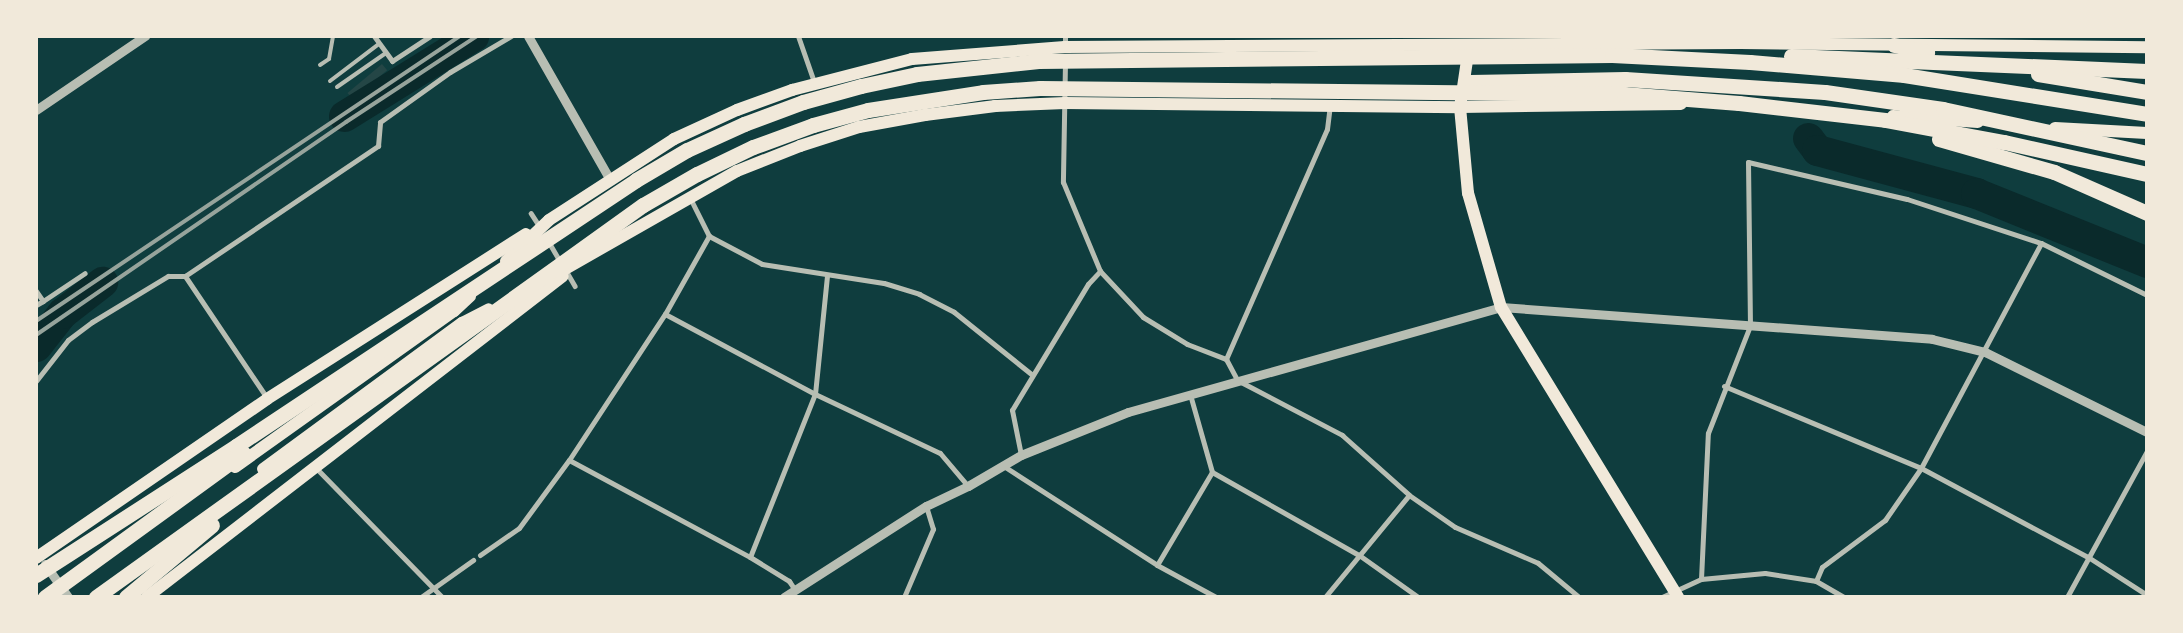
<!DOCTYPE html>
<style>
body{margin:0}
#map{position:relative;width:2183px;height:633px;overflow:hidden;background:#0f3d3e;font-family:Inter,sans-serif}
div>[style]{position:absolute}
.green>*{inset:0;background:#244646;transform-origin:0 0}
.river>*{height:31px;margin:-15.5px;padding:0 15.5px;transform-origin:15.5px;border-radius:15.5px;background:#0a2a2b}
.service>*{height:4px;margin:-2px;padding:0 2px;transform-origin:2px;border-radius:2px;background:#b8beb3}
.pedestrian>*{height:4.5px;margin:-2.25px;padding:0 2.25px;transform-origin:2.25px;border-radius:2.25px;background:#b8beb3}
.minor>*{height:5px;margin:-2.5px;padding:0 2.5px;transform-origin:2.5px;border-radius:2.5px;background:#b8beb3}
.tertiary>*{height:9px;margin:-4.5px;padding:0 4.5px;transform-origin:4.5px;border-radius:4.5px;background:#b8beb3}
.primary>*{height:12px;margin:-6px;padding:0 6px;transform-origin:6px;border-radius:6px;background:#f1e9da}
.motorway>*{height:15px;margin:-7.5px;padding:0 7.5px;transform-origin:7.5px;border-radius:7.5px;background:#f1e9da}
.rail>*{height:4px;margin:-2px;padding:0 2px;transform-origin:2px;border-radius:2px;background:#97a49c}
span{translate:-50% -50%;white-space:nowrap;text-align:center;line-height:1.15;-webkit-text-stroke:5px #f1e9da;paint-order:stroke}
.frame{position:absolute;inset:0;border:38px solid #f1e9da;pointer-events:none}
</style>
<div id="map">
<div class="green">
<div style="left:382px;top:64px;width:8px;height:45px;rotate:50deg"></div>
</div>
<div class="river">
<div style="left:344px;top:116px;width:152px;rotate:-31.8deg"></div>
<div style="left:1808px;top:138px;width:15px;rotate:53deg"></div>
<div style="left:1817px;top:150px;width:165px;rotate:15.1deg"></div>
<div style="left:1976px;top:193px;width:184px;rotate:22deg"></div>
<div style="left:36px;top:346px;width:42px;rotate:-51.8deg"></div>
<div style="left:62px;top:313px;width:51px;rotate:-37.8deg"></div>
</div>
<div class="service">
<div style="left:320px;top:65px;width:11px;rotate:-34deg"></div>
<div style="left:329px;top:59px;width:23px;rotate:-80deg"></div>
<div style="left:330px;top:81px;width:61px;rotate:-37.1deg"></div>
<div style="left:337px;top:87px;width:60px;rotate:-34.8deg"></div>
</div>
<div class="pedestrian">
<div style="left:531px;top:213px;width:17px;rotate:57deg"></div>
<div style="left:549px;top:242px;width:22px;rotate:60deg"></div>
<div style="left:567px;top:272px;width:16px;rotate:60deg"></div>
</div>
<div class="minor">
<div style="left:374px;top:36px;width:31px;rotate:54deg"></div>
<div style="left:392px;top:61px;width:45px;rotate:-33.3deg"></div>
<div style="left:798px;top:36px;width:49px;rotate:70.8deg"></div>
<div style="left:1065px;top:36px;width:10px;rotate:90deg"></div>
<div style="left:1065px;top:62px;width:120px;rotate:91deg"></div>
<div style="left:1063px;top:182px;width:96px;rotate:67.4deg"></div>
<div style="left:1100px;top:271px;width:63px;rotate:46.9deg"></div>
<div style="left:1143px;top:317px;width:52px;rotate:31.5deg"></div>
<div style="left:1187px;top:344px;width:42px;rotate:21deg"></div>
<div style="left:1226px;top:359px;width:24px;rotate:62deg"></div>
<div style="left:1237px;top:380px;width:119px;rotate:27.6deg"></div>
<div style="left:1342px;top:435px;width:90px;rotate:41.8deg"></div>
<div style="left:1409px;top:495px;width:56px;rotate:34.8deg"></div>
<div style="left:1455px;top:527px;width:90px;rotate:23.4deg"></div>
<div style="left:1538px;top:563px;width:53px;rotate:39.7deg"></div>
<div style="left:690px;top:198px;width:42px;rotate:63.4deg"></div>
<div style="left:709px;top:236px;width:60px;rotate:27.8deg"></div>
<div style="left:762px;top:264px;width:123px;rotate:8.9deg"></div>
<div style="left:884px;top:283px;width:37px;rotate:17deg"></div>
<div style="left:919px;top:294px;width:39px;rotate:27deg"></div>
<div style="left:954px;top:312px;width:99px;rotate:38.8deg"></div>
<div style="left:185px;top:276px;width:147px;rotate:56.1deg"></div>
<div style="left:36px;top:291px;width:12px;rotate:55deg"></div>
<div style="left:43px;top:301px;width:8px;rotate:150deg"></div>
<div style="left:43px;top:301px;width:50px;rotate:-33.7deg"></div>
<div style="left:665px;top:314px;width:170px;rotate:28.1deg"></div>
<div style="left:815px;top:394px;width:138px;rotate:25.3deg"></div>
<div style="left:940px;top:453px;width:43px;rotate:49.7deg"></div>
<div style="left:1226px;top:359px;width:251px;rotate:-66.3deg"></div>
<div style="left:1327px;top:129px;width:23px;rotate:-83deg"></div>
<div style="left:36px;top:381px;width:52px;rotate:-52deg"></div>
<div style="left:68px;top:340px;width:30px;rotate:-37deg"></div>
<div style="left:92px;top:322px;width:89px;rotate:-31.2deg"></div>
<div style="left:168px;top:276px;width:17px"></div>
<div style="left:185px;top:276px;width:233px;rotate:-34deg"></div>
<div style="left:378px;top:146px;width:24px;rotate:-85deg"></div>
<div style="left:380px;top:122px;width:86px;rotate:-35.5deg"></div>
<div style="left:450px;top:72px;width:71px;rotate:-30.5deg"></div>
<div style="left:1724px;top:386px;width:213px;rotate:22.6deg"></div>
<div style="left:1921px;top:468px;width:189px;rotate:28.1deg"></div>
<div style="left:2088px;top:557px;width:70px;rotate:32.8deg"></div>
<div style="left:1021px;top:455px;width:46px;rotate:-101.3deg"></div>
<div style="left:1012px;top:410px;width:147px;rotate:-58.9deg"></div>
<div style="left:1088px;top:284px;width:18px;rotate:-47deg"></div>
<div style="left:569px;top:460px;width:205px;rotate:28.2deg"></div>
<div style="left:750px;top:557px;width:46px;rotate:31.6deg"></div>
<div style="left:789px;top:581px;width:11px;rotate:56deg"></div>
<div style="left:1002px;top:465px;width:184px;rotate:32.8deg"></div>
<div style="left:1157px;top:565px;width:67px;rotate:28.5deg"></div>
<div style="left:316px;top:468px;width:180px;rotate:45.7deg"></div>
<div style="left:1212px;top:472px;width:169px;rotate:29.5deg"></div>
<div style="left:1359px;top:555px;width:72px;rotate:35.4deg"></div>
<div style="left:480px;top:555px;width:47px;rotate:-34.7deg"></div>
<div style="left:519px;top:528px;width:84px;rotate:-53.7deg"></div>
<div style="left:569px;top:460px;width:175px;rotate:-56.7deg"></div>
<div style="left:665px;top:314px;width:90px;rotate:-60.6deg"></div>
<div style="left:750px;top:557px;width:175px;rotate:-68.3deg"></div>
<div style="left:815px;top:394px;width:119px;rotate:-84.2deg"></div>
<div style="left:1157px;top:565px;width:108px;rotate:-59.4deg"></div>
<div style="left:1212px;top:472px;width:81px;rotate:-105.8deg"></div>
<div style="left:1701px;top:579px;width:146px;rotate:-87.3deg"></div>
<div style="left:1708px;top:433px;width:115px;rotate:-68.6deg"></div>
<div style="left:1750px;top:326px;width:164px;rotate:-90.7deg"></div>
<div style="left:1748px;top:162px;width:163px;rotate:13.1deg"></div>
<div style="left:1907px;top:199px;width:141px;rotate:18.2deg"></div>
<div style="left:2041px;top:243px;width:118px;rotate:26.1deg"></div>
<div style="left:1816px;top:581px;width:15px;rotate:-67deg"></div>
<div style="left:1822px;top:567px;width:79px;rotate:-36.7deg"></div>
<div style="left:1885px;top:520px;width:63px;rotate:-55.3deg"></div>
<div style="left:1921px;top:468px;width:255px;rotate:-61.9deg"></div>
<div style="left:421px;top:597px;width:64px;rotate:-35.4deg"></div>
<div style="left:904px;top:597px;width:74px;rotate:-66.9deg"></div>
<div style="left:933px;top:529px;width:24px;rotate:-107deg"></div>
<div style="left:1325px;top:597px;width:132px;rotate:-50.5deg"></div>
<div style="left:1662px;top:597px;width:43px;rotate:-24.8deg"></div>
<div style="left:1701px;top:579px;width:64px;rotate:-5.4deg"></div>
<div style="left:1765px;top:573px;width:52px;rotate:8.9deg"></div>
<div style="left:1816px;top:581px;width:32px;rotate:30deg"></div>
<div style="left:2067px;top:597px;width:166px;rotate:-61.3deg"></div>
</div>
<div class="tertiary">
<div style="left:528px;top:36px;width:163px;rotate:60.3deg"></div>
<div style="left:36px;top:110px;width:132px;rotate:-34.2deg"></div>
<div style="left:45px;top:564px;width:40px;rotate:55.1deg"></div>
<div style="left:784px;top:597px;width:169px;rotate:-32.7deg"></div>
<div style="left:926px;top:506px;width:47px;rotate:-25.5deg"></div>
<div style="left:968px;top:486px;width:61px;rotate:-30.3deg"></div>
<div style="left:1021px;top:455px;width:115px;rotate:-21.9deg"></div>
<div style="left:1128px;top:412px;width:387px;rotate:-15.7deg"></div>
<div style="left:1501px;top:307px;width:432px;rotate:4.2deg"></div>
<div style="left:1932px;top:339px;width:55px;rotate:13.8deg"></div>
<div style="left:1985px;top:352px;width:181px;rotate:26.3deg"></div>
</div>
<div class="primary">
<div style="left:1469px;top:47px;width:61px;rotate:98.5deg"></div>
<div style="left:1460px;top:107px;width:86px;rotate:84.7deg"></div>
<div style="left:1468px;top:193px;width:119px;rotate:73.9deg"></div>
<div style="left:1501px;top:307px;width:340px;rotate:58.6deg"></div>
<div style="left:1893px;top:116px;width:85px;rotate:4deg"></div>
<div style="left:2055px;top:128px;width:92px;rotate:3.1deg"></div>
<div style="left:506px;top:261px;width:59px;rotate:-43.6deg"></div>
<div style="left:549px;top:220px;width:149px;rotate:-32.9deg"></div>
<div style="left:674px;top:139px;width:69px;rotate:-24.7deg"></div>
<div style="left:737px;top:110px;width:59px;rotate:-20deg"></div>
<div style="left:792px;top:90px;width:124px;rotate:-14.5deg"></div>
<div style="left:912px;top:59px;width:153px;rotate:-4.5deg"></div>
<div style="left:1065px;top:47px;width:676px;rotate:-0.34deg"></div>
<div style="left:1741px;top:43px;width:406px;rotate:0.6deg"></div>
<div style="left:551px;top:277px;width:214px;rotate:-29.7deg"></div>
<div style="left:737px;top:171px;width:68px;rotate:-21.6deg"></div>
<div style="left:800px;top:146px;width:62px;rotate:-17.9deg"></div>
<div style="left:859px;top:127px;width:67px;rotate:-10.3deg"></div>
<div style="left:925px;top:115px;width:71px;rotate:-7.3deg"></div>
<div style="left:995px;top:106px;width:70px;rotate:-2.5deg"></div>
<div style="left:1065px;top:103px;width:395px;rotate:0.6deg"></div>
<div style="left:1460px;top:107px;width:221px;rotate:-0.8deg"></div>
<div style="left:235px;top:467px;width:269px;rotate:-35.5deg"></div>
<div style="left:454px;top:311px;width:22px;rotate:-43deg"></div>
<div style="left:263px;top:469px;width:247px;rotate:-36.3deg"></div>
<div style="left:462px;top:323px;width:30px;rotate:-27deg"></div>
<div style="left:36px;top:558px;width:280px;rotate:-34.5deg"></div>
<div style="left:267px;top:399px;width:307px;rotate:-32.5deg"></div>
<div style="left:147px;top:597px;width:525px;rotate:-37.66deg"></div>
</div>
<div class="motorway">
<div style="left:1894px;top:45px;width:34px;rotate:12deg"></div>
<div style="left:1791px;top:56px;width:356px;rotate:2.4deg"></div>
<div style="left:2038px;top:74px;width:110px;rotate:9.4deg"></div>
<div style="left:1470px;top:82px;width:155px;rotate:-1.1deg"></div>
<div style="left:1625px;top:79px;width:200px;rotate:3.7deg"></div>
<div style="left:1825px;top:92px;width:119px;rotate:8.2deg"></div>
<div style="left:1943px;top:109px;width:209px;rotate:12.2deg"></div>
<div style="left:1939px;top:139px;width:120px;rotate:16deg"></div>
<div style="left:2054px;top:172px;width:102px;rotate:23.8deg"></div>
<div style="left:36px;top:575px;width:238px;rotate:-32.8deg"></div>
<div style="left:236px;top:446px;width:480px;rotate:-33.6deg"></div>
<div style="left:636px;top:180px;width:59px;rotate:-30.5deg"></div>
<div style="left:687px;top:150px;width:63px;rotate:-24.5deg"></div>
<div style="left:744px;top:124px;width:63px;rotate:-20.4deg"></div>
<div style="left:803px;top:102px;width:60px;rotate:-15.4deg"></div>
<div style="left:861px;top:86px;width:57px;rotate:-12.1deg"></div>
<div style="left:917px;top:74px;width:122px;rotate:-6.1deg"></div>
<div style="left:1038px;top:61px;width:574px;rotate:-0.6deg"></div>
<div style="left:1612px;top:55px;width:138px;rotate:2.9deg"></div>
<div style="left:1750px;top:62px;width:155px;rotate:4.8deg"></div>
<div style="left:1904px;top:75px;width:246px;rotate:9.1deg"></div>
<div style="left:45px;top:597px;width:245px;rotate:-36deg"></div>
<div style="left:96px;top:597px;width:673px;rotate:-35.63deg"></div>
<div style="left:643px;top:205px;width:62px;rotate:-29.9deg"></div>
<div style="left:697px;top:174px;width:62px;rotate:-25.7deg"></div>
<div style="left:753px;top:147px;width:64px;rotate:-20.1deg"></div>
<div style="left:813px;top:125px;width:57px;rotate:-15.3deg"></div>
<div style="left:868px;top:110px;width:116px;rotate:-8.9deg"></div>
<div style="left:983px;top:92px;width:57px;rotate:-4deg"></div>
<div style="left:1040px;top:88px;width:584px;rotate:0.59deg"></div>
<div style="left:1624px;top:94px;width:115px;rotate:4.5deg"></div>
<div style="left:1739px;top:103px;width:147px;rotate:6.6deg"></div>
<div style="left:1885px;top:120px;width:121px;rotate:10.5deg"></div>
<div style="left:2004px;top:142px;width:147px;rotate:12.6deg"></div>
<div style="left:126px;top:597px;width:112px;rotate:-39.9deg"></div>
</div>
<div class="rail">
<div style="left:36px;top:321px;width:511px;rotate:-33.91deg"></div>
<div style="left:36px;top:335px;width:376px;rotate:-34.5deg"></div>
<div style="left:346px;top:122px;width:157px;rotate:-33.3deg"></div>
</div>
<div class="frame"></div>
</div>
